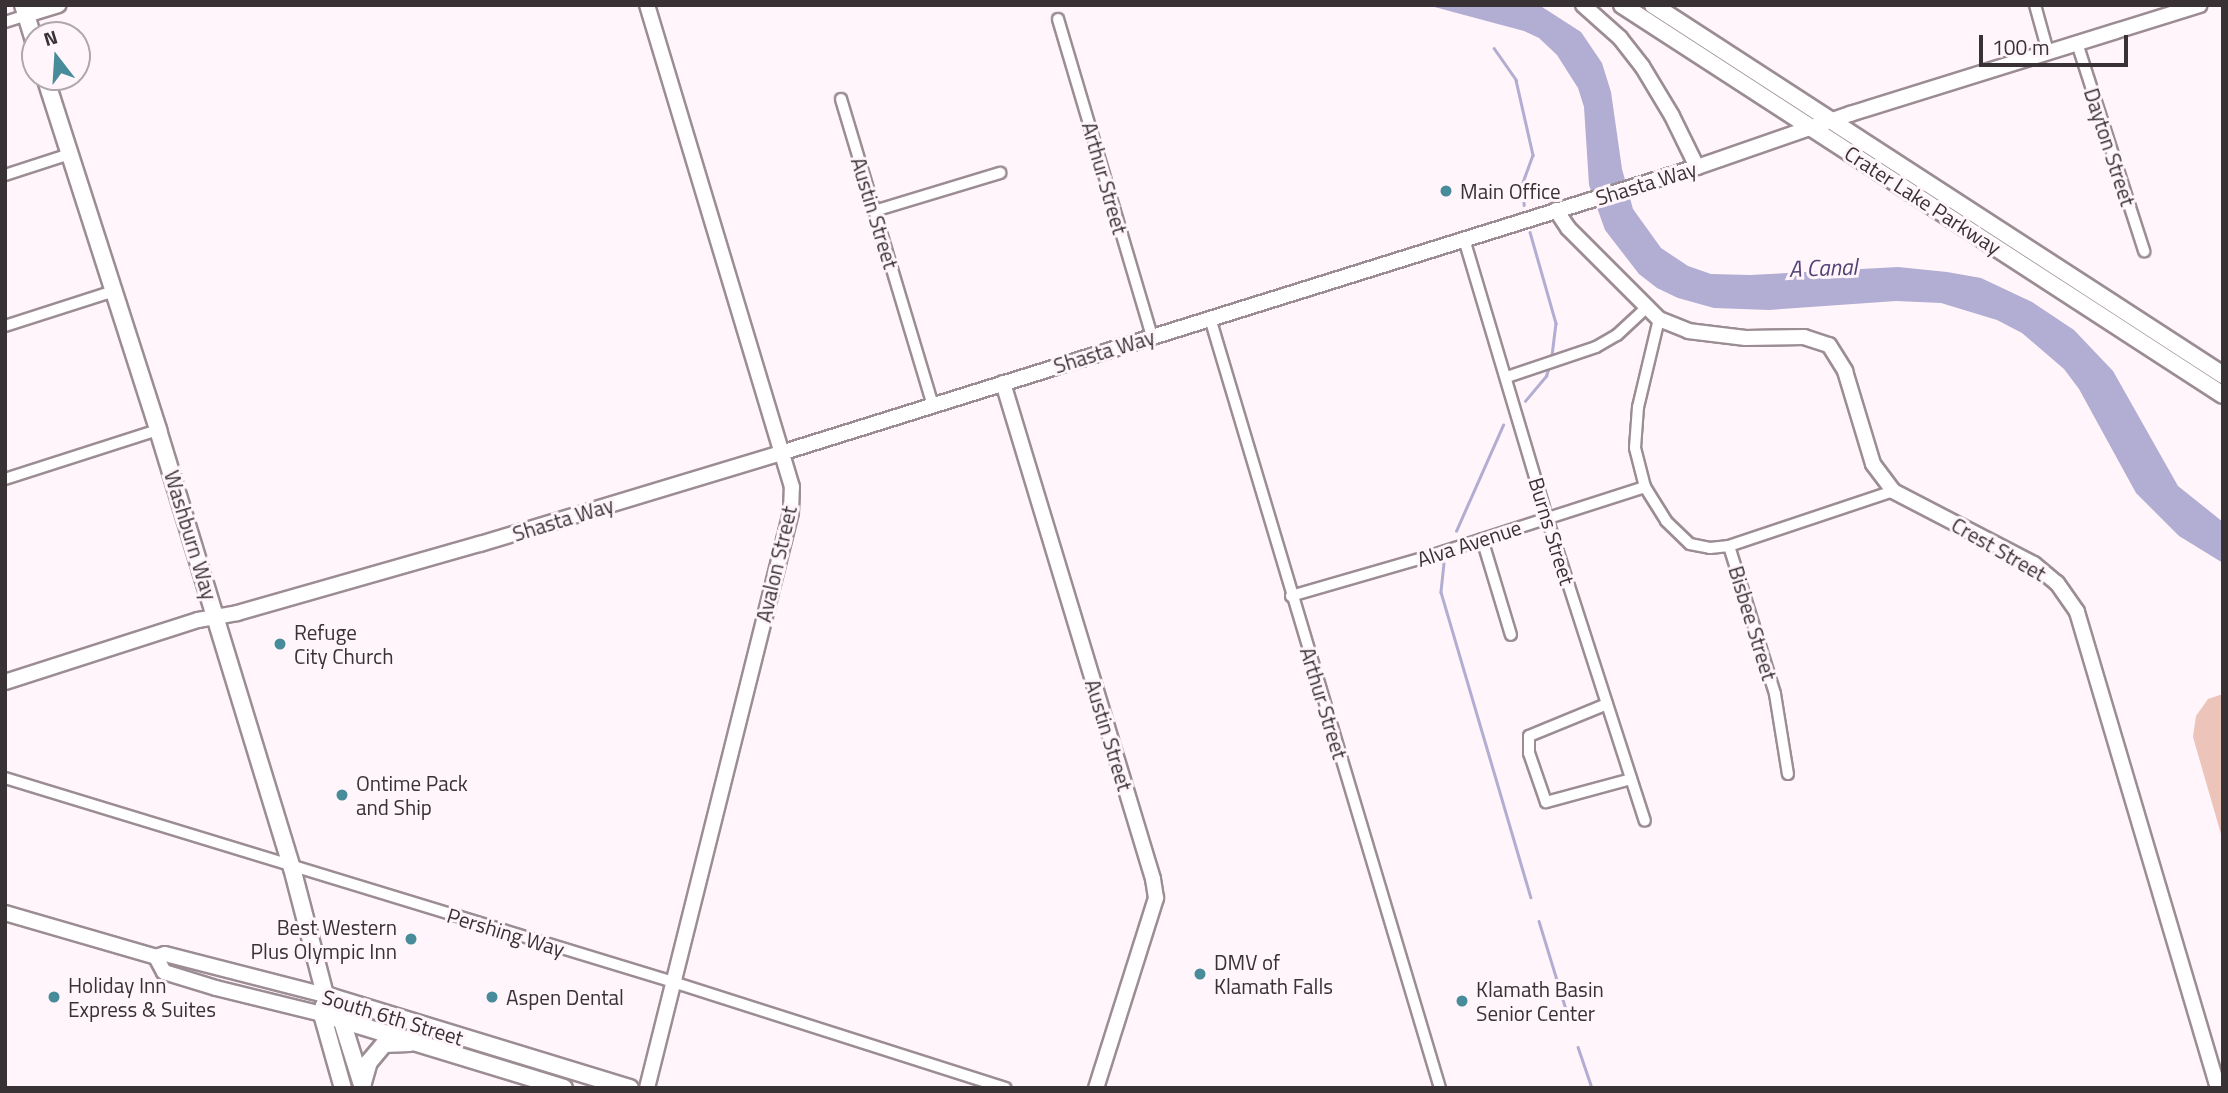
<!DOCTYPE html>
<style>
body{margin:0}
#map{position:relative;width:2228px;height:1093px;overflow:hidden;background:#fff5fa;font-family:"Titillium Web",sans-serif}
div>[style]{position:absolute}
.green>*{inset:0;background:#ecc4b9}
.water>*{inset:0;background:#b2add2}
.stream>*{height:2.5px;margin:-1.25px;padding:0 1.25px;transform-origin:1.25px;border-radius:1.25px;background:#b2add2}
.roads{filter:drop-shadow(2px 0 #9c8d95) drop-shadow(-2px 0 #9c8d95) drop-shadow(0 2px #9c8d95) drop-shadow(0 -2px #9c8d95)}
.street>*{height:10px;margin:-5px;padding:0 5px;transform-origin:5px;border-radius:5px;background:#fff}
.secondary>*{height:14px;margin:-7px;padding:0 7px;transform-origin:7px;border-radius:7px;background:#fff}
.primary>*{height:16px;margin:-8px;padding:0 8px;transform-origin:8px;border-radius:8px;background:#fff}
.dots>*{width:19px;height:19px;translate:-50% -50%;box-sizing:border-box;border:4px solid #fff5fa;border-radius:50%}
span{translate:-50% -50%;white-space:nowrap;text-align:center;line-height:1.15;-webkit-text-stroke:6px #fff5fa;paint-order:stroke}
.street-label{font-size:21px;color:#383235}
.poi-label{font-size:21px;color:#383235}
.left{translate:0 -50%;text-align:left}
.right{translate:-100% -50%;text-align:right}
.water-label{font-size:23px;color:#4f4477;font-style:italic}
.frame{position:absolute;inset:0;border:7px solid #383235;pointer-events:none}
.north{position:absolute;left:21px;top:21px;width:70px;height:70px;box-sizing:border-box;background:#fff5fa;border:2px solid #afa7ab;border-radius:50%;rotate:343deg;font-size:19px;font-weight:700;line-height:28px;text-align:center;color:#383235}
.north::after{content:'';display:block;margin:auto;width:24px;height:32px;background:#488b9a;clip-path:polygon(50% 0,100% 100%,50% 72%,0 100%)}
.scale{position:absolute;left:1979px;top:35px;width:149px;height:32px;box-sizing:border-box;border:4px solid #383235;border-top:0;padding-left:9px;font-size:21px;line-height:24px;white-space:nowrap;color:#383235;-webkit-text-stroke:5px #fff5fa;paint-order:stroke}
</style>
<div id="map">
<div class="green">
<div style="clip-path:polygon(2223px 694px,2223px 841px,2193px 737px,2196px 716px,2208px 699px)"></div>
</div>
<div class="water">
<div style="clip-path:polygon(1427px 5px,1539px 5px,1581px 32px,1602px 63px,1611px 92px,1622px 169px,1633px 209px,1661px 248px,1688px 266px,1711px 274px,1750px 275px,1898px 267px,1947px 272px,1981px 278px,2032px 302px,2074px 330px,2113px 371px,2178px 486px,2223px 522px,2223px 563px,2179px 536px,2136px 493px,2079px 389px,2064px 369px,2022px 333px,1997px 320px,1941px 303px,1896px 301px,1769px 310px,1714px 308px,1678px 298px,1657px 288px,1639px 274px,1605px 230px,1589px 185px,1584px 107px,1578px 88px,1557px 55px,1539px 38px,1524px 31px)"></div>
</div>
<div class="stream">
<div style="left:1494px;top:48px;width:39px;rotate:55deg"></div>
<div style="left:1516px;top:80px;width:77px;rotate:77.2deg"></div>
<div style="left:1533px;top:155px;width:30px;rotate:110deg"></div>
<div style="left:1523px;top:183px;width:22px;rotate:87deg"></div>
<div style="left:1530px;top:232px;width:95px;rotate:74.1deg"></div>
<div style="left:1556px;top:323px;width:34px;rotate:97deg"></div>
<div style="left:1525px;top:401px;width:33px;rotate:-50deg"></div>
<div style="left:1546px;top:376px;width:9px;rotate:-72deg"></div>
<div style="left:1456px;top:531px;width:116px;rotate:-66.1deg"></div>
<div style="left:1444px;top:563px;width:29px;rotate:96deg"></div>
<div style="left:1441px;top:592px;width:318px;rotate:73.6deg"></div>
<div style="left:1539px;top:921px;width:102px;rotate:73deg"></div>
<div style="left:1578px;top:1047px;width:43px;rotate:71.1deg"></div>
</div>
<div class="roads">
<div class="street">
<div style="left:2035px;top:5px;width:49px;rotate:74.5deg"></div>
<div style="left:1058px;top:19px;width:331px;rotate:73.5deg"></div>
<div style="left:5px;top:22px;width:22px;rotate:-18deg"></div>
<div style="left:2077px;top:43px;width:219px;rotate:72.1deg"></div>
<div style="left:841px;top:99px;width:320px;rotate:73.3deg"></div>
<div style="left:5px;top:175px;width:68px;rotate:-17.9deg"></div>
<div style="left:874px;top:211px;width:132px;rotate:-16.8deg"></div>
<div style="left:1464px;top:239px;width:291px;rotate:73.4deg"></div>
<div style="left:1547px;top:518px;width:318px;rotate:72.1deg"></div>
<div style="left:1210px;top:318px;width:804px;rotate:73.37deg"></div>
<div style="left:1659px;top:319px;width:90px;rotate:103.4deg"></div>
<div style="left:1638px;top:407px;width:41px;rotate:94.2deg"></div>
<div style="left:1635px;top:448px;width:40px;rotate:75.6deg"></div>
<div style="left:1645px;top:487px;width:40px;rotate:58deg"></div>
<div style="left:1666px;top:521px;width:33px;rotate:44deg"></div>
<div style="left:1690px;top:544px;width:20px;rotate:11deg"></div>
<div style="left:1710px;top:548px;width:19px;rotate:-6deg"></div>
<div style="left:1729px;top:546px;width:173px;rotate:-18.5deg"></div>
<div style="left:5px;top:326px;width:114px;rotate:-17.8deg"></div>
<div style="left:1507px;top:377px;width:94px;rotate:-18.6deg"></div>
<div style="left:1596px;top:347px;width:24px;rotate:-30deg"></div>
<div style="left:1617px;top:335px;width:41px;rotate:-43deg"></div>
<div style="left:5px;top:479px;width:161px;rotate:-17.8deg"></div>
<div style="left:1482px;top:539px;width:100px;rotate:73.2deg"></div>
<div style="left:1729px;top:546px;width:155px;rotate:72.7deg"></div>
<div style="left:1775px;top:694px;width:81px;rotate:80.8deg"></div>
<div style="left:1291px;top:596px;width:145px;rotate:-16.1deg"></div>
<div style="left:1430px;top:556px;width:226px;rotate:-17.8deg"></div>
<div style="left:1607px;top:704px;width:84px;rotate:157.7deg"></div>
<div style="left:1529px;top:736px;width:17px;rotate:90deg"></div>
<div style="left:1529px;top:753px;width:52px;rotate:70.9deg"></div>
<div style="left:1546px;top:802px;width:88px;rotate:-15.1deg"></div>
<div style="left:5px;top:778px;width:698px;rotate:16.98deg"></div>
<div style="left:673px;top:982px;width:349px;rotate:17.7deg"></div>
</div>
<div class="secondary">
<div style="left:1583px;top:5px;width:50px;rotate:41.7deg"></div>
<div style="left:1620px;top:38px;width:36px;rotate:52deg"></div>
<div style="left:1642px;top:66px;width:58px;rotate:59deg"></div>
<div style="left:1672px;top:116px;width:57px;rotate:63.9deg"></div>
<div style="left:26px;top:15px;width:34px;rotate:-17deg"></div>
<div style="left:1556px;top:210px;width:22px;rotate:56deg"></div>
<div style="left:1568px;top:228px;width:129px;rotate:45deg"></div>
<div style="left:1659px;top:319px;width:31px;rotate:22deg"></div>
<div style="left:1688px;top:331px;width:58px;rotate:6.9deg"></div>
<div style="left:1746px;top:338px;width:58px;rotate:-1deg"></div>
<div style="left:1804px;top:337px;width:26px;rotate:18deg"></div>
<div style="left:1829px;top:345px;width:31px;rotate:58deg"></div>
<div style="left:1845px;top:371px;width:97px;rotate:73.2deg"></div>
<div style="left:1873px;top:464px;width:34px;rotate:53deg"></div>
<div style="left:1893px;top:491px;width:159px;rotate:27.4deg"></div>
<div style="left:2034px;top:564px;width:30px;rotate:40deg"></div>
<div style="left:2057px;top:583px;width:35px;rotate:55deg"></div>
<div style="left:2077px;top:612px;width:496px;rotate:73.5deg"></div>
<div style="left:1003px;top:383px;width:518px;rotate:73.17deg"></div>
<div style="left:1153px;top:879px;width:19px;rotate:81deg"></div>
<div style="left:1156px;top:898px;width:199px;rotate:107.5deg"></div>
<div style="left:5px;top:682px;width:203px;rotate:-17.8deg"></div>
<div style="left:198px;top:620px;width:40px;rotate:-10deg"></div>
<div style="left:237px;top:613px;width:253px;rotate:-15.9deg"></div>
<div style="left:480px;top:544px;width:318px;rotate:-16.8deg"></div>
<div style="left:784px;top:452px;width:956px;rotate:-17.34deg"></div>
<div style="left:1697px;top:167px;width:162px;rotate:-19.1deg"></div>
<div style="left:1850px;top:114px;width:366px;rotate:-17.3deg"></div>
<div style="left:5px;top:913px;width:157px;rotate:16.2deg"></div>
<div style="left:156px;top:957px;width:9px;rotate:-18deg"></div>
<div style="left:165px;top:954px;width:165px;rotate:14.4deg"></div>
<div style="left:156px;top:957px;width:17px;rotate:62deg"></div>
<div style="left:164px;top:972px;width:54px;rotate:17.1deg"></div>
<div style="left:216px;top:988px;width:109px;rotate:13.8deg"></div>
<div style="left:647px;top:1088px;width:594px;rotate:-75.96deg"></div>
<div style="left:791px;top:512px;width:25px;rotate:-88deg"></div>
<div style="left:792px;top:487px;width:503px;rotate:-106.74deg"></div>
</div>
<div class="primary">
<div style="left:23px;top:5px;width:41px;rotate:72.9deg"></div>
<div style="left:1622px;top:5px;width:716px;rotate:32.98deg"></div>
<div style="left:1653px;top:5px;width:680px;rotate:32.99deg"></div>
<div style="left:45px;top:77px;width:371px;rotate:72.2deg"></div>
<div style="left:158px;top:430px;width:458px;rotate:73deg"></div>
<div style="left:292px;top:868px;width:131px;rotate:75.4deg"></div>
<div style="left:325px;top:995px;width:28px;rotate:55deg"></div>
<div style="left:341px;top:1018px;width:73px;rotate:72.6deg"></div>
<div style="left:325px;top:995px;width:319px;rotate:17deg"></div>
<div style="left:324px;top:1005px;width:9px;rotate:103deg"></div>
<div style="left:322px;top:1014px;width:77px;rotate:74.2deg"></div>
<div style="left:322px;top:1014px;width:253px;rotate:17deg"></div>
<div style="left:362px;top:1086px;width:25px;rotate:-74deg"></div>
<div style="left:369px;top:1062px;width:23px;rotate:-50deg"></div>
<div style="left:384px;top:1044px;width:26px;rotate:-2deg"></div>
</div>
</div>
<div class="dots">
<div style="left:1446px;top:191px;background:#488b9a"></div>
<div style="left:280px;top:644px;background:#488b9a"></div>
<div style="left:342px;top:795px;background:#488b9a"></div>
<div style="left:411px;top:939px;background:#488b9a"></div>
<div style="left:1200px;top:974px;background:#488b9a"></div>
<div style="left:54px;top:997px;background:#488b9a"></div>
<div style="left:492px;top:997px;background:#488b9a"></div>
<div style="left:1462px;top:1001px;background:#488b9a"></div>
</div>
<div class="street-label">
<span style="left:2110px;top:147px;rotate:72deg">Dayton Street</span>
<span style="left:1105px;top:178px;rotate:74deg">Arthur Street</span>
<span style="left:1646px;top:183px;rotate:-17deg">Shasta Way</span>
<span style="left:1923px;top:200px;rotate:33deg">Crater Lake Parkway</span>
<span style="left:875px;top:213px;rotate:73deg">Austin Street</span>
<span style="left:1104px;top:351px;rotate:-17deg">Shasta Way</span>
<span style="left:563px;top:519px;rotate:-17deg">Shasta Way</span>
<span style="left:1552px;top:531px;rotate:73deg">Burns Street</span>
<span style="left:191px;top:535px;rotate:73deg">Washburn Way</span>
<span style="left:1469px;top:543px;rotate:-18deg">Alva Avenue</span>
<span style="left:1999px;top:549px;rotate:30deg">Crest Street</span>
<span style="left:776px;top:564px;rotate:-77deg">Avalon Street</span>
<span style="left:1753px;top:623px;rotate:73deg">Bisbee Street</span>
<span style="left:1324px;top:703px;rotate:73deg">Arthur Street</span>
<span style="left:1109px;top:735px;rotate:73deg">Austin Street</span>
<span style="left:506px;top:932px;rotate:17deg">Pershing Way</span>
<span style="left:393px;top:1017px;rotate:17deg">South 6th Street</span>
</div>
<div class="poi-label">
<span class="left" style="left:1460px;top:191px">Main Office</span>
<span class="left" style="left:294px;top:644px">Refuge<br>City Church</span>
<span class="left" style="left:356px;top:795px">Ontime Pack<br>and Ship</span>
<span class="right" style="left:397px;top:939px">Best Western<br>Plus Olympic Inn</span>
<span class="left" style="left:1214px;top:974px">DMV of<br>Klamath Falls</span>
<span class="left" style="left:68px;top:997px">Holiday Inn<br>Express &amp; Suites</span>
<span class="left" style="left:1476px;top:1001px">Klamath Basin<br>Senior Center</span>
<span class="left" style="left:506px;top:997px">Aspen Dental</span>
</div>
<div class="water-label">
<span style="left:1823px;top:268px;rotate:-2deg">A Canal</span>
</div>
<div class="frame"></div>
<div class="north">N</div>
<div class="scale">100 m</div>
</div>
